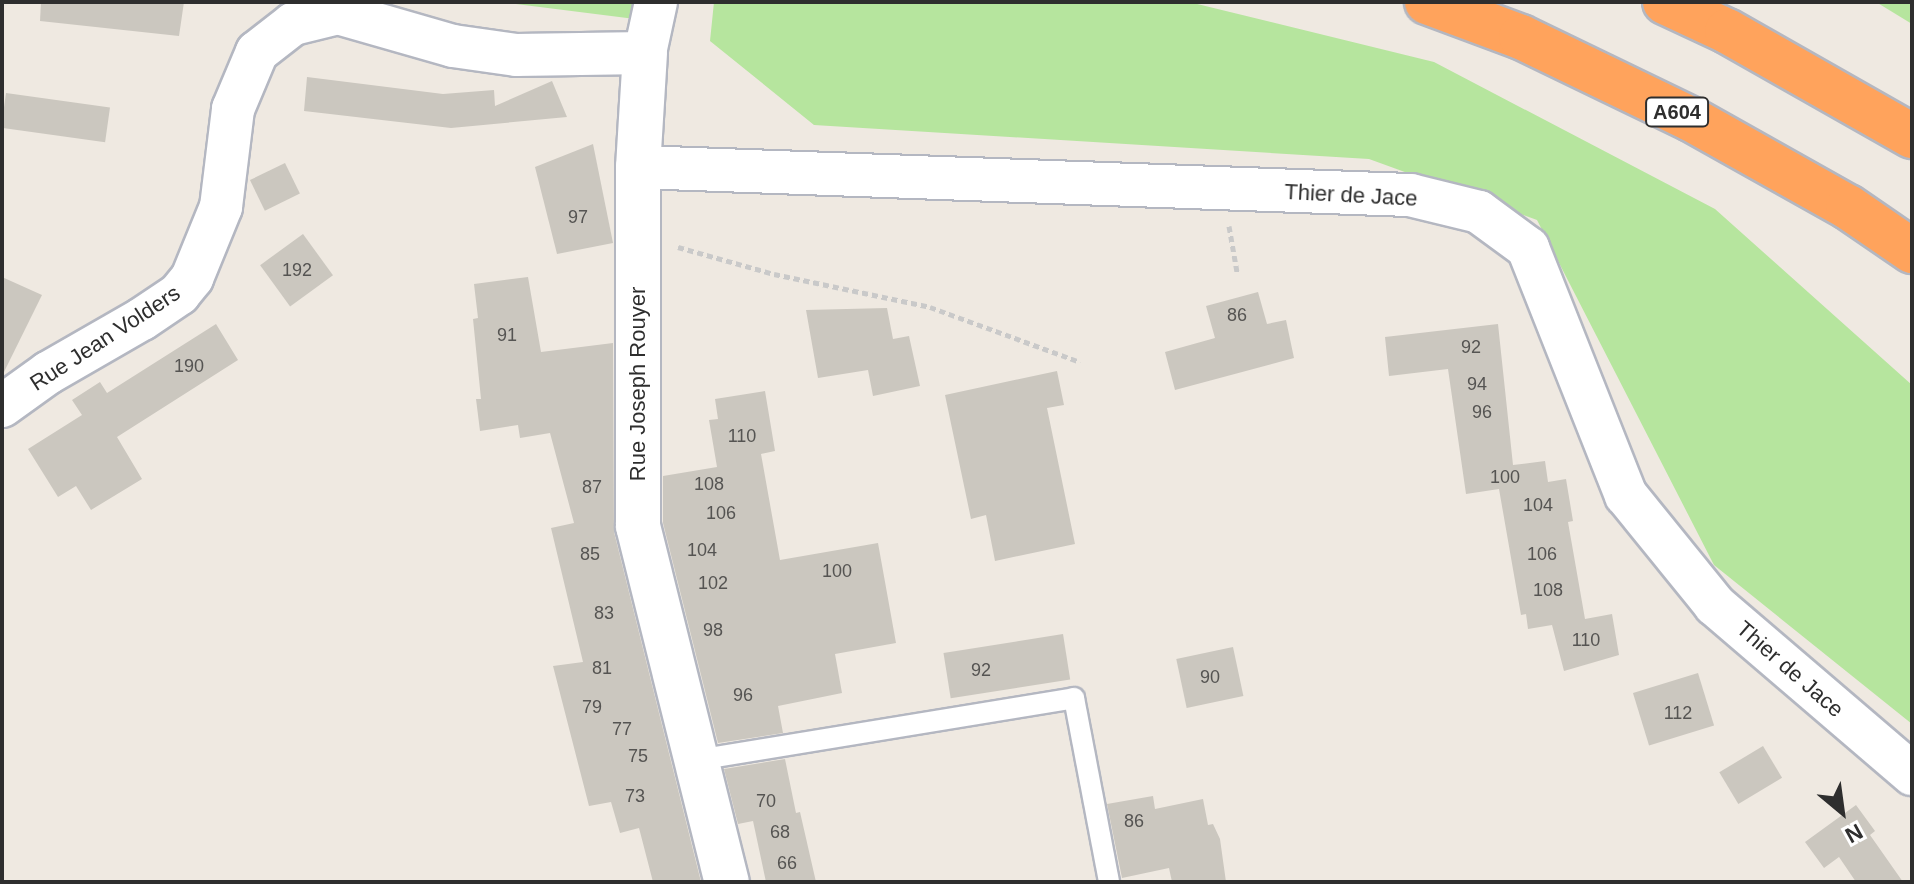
<!DOCTYPE html>
<style>
body{margin:0}
#map{position:relative;width:1914px;height:884px;overflow:hidden;background:#efe9e1;font-family:Arial,sans-serif}
div>[style]{position:absolute}
.green>*{inset:0;background:#b6e59e}
.building>*{inset:0;background:#cbc7bf;transform-origin:0 0}
.path>*{height:5px;margin-top:-2.5px;transform-origin:0;background:repeating-linear-gradient(90deg,#c9c9c9 0 6px,transparent 0 10px)}
.roads{filter:drop-shadow(2px 0 #b4b7c1) drop-shadow(-2px 0 #b4b7c1) drop-shadow(0 2px #b4b7c1) drop-shadow(0 -2px #b4b7c1)}
.lane>*{height:20px;margin:-10px;padding:0 10px;transform-origin:10px;border-radius:10px;background:#fff}
.street>*{height:42px;margin:-21px;padding:0 21px;transform-origin:21px;border-radius:21px;background:#fff}
.secondary>*{height:44px;margin:-22px;padding:0 22px;transform-origin:22px;border-radius:22px;background:#fff}
.highway>*{height:44px;margin:-22px;padding:0 22px;transform-origin:22px;border-radius:22px;background:#ffa35c}
span{translate:-50% -50%;white-space:nowrap;text-align:center;line-height:1.15;-webkit-text-stroke:8px #fff;paint-order:stroke}
.number-label{font-size:18px;color:#555452}
.number-label span{-webkit-text-stroke-width:0}
.shield-label span{padding:2px 6px;background:#fff;border:2px solid;border-radius:6px;-webkit-text-stroke-width:0}
.shield-label{font-size:20px;color:#2e2e2e;font-weight:700}
.street-label{font-size:22px;color:#2e2e2e}
.frame{position:absolute;inset:0;border:4px solid #2e2e2e;pointer-events:none}
.north{position:absolute;left:1802px;top:772px;width:80px;height:80px;-webkit-text-stroke:6px #fff;paint-order:stroke;rotate:151deg;font-size:22px;font-weight:700;line-height:32px;text-align:center;color:#2e2e2e}
.north::after{content:'';display:block;margin:auto;width:28px;height:36px;background:#2e2e2e;clip-path:polygon(50% 0,100% 100%,50% 72%,0 100%)}
</style>
<div id="map">
<div class="green">
<div style="clip-path:polygon(500px 2px,638px 2px,635px 19px)"></div>
<div style="clip-path:polygon(714px 2px,1189px 2px,1434px 62px,1715px 209px,1912px 385px,1912px 724px,1714px 565px,1537px 220px,1369px 159px,814px 125px,710px 41px)"></div>
<div style="clip-path:polygon(1876px 2px,1912px 2px,1912px 24px)"></div>
</div>
<div class="building">
<div style="clip-path:polygon(41px 2px,184px 2px,179px 36px,40px 21px)"></div>
<div style="clip-path:polygon(307px 77px,443px 94px,494px 90px,495px 106px,552px 81px,567px 117px,451px 128px,304px 111px)"></div>
<div style="left:6px;top:93px;width:105px;height:35px;rotate:8deg"></div>
<div style="clip-path:polygon(593px 144px,613px 243px,557px 254px,535px 167px)"></div>
<div style="left:285px;top:163px;width:34px;height:39px;rotate:64deg"></div>
<div style="left:303px;top:234px;width:51px;height:53px;rotate:54deg"></div>
<div style="clip-path:polygon(2px 277px,42px 295px,2px 376px)"></div>
<div style="clip-path:polygon(528px 277px,541px 352px,613px 343px,614px 532px,701px 882px,653px 882px,639px 828px,620px 833px,611px 802px,589px 806px,553px 666px,583px 662px,551px 528px,574px 523px,550px 433px,520px 438px,518px 425px,480px 431px,476px 399px,481px 399px,473px 319px,478px 318px,474px 284px)"></div>
<div style="clip-path:polygon(1258px 292px,1267px 324px,1286px 320px,1294px 358px,1175px 390px,1165px 352px,1215px 338px,1206px 306px)"></div>
<div style="clip-path:polygon(887px 308px,893px 339px,909px 336px,920px 386px,873px 396px,868px 370px,818px 378px,806px 310px)"></div>
<div style="clip-path:polygon(216px 324px,238px 360px,117px 437px,142px 479px,91px 510px,76px 486px,58px 497px,28px 449px,82px 415px,72px 400px,100px 382px,107px 393px)"></div>
<div style="clip-path:polygon(1498px 324px,1513px 465px,1545px 461px,1548px 482px,1566px 479px,1573px 521px,1568px 522px,1585px 619px,1612px 614px,1619px 655px,1564px 671px,1552px 625px,1528px 629px,1526px 614px,1521px 615px,1499px 489px,1466px 494px,1448px 369px,1389px 376px,1385px 337px)"></div>
<div style="clip-path:polygon(1057px 371px,1064px 405px,1047px 408px,1075px 544px,995px 561px,986px 515px,971px 519px,945px 395px)"></div>
<div style="clip-path:polygon(765px 391px,775px 451px,761px 454px,780px 560px,878px 543px,896px 643px,835px 654px,842px 693px,778px 706px,783px 733px,718px 743px,663px 523px,663px 476px,717px 467px,709px 420px,718px 419px,715px 399px)"></div>
<div style="left:1063px;top:634px;width:46px;height:121px;rotate:81deg"></div>
<div style="left:1233px;top:647px;width:50px;height:58px;rotate:78deg"></div>
<div style="left:1698px;top:673px;width:55px;height:68px;rotate:73deg"></div>
<div style="left:1763px;top:746px;width:37px;height:51px;rotate:59deg"></div>
<div style="clip-path:polygon(785px 759px,796px 813px,800px 812px,816px 882px,766px 882px,753px 821px,738px 824px,724px 769px)"></div>
<div style="clip-path:polygon(1153px 796px,1155px 809px,1203px 799px,1208px 825px,1213px 824px,1220px 839px,1226px 882px,1172px 882px,1169px 868px,1122px 878px,1107px 804px)"></div>
<div style="clip-path:polygon(1856px 805px,1875px 831px,1870px 835px,1903px 882px,1856px 882px,1839px 857px,1824px 868px,1805px 842px)"></div>
</div>
<div class="path">
<div style="left:1229px;top:226px;width:47px;rotate:80.1deg"></div>
<div style="left:678px;top:247px;width:100px;rotate:15.7deg"></div>
<div style="left:774px;top:274px;width:159px;rotate:11.9deg"></div>
<div style="left:930px;top:307px;width:160px;rotate:20.1deg"></div>
</div>
<div class="roads">
<div class="lane">
<div style="left:697px;top:760px;width:382px;rotate:-9.3deg"></div>
<div style="left:1074px;top:698px;width:187px;rotate:79.2deg"></div>
</div>
<div class="street">
<div style="left:638px;top:167px;width:773px;rotate:2.08deg"></div>
<div style="left:1410px;top:195px;width:71px;rotate:13.8deg"></div>
<div style="left:1479px;top:212px;width:61px;rotate:36.3deg"></div>
<div style="left:1528px;top:248px;width:266px;rotate:68.4deg"></div>
<div style="left:1626px;top:495px;width:141px;rotate:51deg"></div>
<div style="left:1715px;top:605px;width:260px;rotate:40.6deg"></div>
<div style="left:2px;top:406px;width:57px;rotate:-35.7deg"></div>
<div style="left:48px;top:373px;width:108px;rotate:-29.9deg"></div>
<div style="left:142px;top:319px;width:45px;rotate:-34deg"></div>
<div style="left:179px;top:294px;width:21px;rotate:-51deg"></div>
<div style="left:192px;top:278px;width:77px;rotate:-67.8deg"></div>
<div style="left:221px;top:207px;width:99px;rotate:-83deg"></div>
<div style="left:233px;top:109px;width:62px;rotate:-67.2deg"></div>
<div style="left:257px;top:52px;width:46px;rotate:-37.9deg"></div>
<div style="left:293px;top:24px;width:46px;rotate:-13.7deg"></div>
<div style="left:338px;top:13px;width:120px;rotate:16deg"></div>
<div style="left:453px;top:46px;width:64px;rotate:8.1deg"></div>
<div style="left:516px;top:55px;width:129px;rotate:-0.9deg"></div>
<div style="left:645px;top:53px;width:52px;rotate:-77.8deg"></div>
</div>
<div class="secondary">
<div style="left:645px;top:53px;width:114px;rotate:93.5deg"></div>
<div style="left:638px;top:167px;width:359px;rotate:90deg"></div>
<div style="left:638px;top:526px;width:367px;rotate:76deg"></div>
</div>
<div class="highway">
<div style="left:1427px;top:2px;width:100px;rotate:20.4deg"></div>
<div style="left:1521px;top:37px;width:189px;rotate:25.8deg"></div>
<div style="left:1691px;top:119px;width:180px;rotate:29.3deg"></div>
<div style="left:1848px;top:207px;width:78px;rotate:34.5deg"></div>
<div style="left:1665px;top:2px;width:68px;rotate:25.1deg"></div>
<div style="left:1727px;top:31px;width:213px;rotate:29.6deg"></div>
</div>
</div>
<div class="number-label">
<span style="left:578px;top:217px">97</span>
<span style="left:297px;top:270px">192</span>
<span style="left:1237px;top:315px">86</span>
<span style="left:507px;top:335px">91</span>
<span style="left:1471px;top:347px">92</span>
<span style="left:189px;top:366px">190</span>
<span style="left:1477px;top:384px">94</span>
<span style="left:1482px;top:412px">96</span>
<span style="left:742px;top:436px">110</span>
<span style="left:1505px;top:477px">100</span>
<span style="left:709px;top:484px">108</span>
<span style="left:592px;top:487px">87</span>
<span style="left:1538px;top:505px">104</span>
<span style="left:721px;top:513px">106</span>
<span style="left:702px;top:550px">104</span>
<span style="left:590px;top:554px">85</span>
<span style="left:1542px;top:554px">106</span>
<span style="left:837px;top:571px">100</span>
<span style="left:713px;top:583px">102</span>
<span style="left:1548px;top:590px">108</span>
<span style="left:604px;top:613px">83</span>
<span style="left:713px;top:630px">98</span>
<span style="left:1586px;top:640px">110</span>
<span style="left:602px;top:668px">81</span>
<span style="left:981px;top:670px">92</span>
<span style="left:1210px;top:677px">90</span>
<span style="left:743px;top:695px">96</span>
<span style="left:592px;top:707px">79</span>
<span style="left:1678px;top:713px">112</span>
<span style="left:622px;top:729px">77</span>
<span style="left:638px;top:756px">75</span>
<span style="left:635px;top:796px">73</span>
<span style="left:766px;top:801px">70</span>
<span style="left:1134px;top:821px">86</span>
<span style="left:780px;top:832px">68</span>
<span style="left:787px;top:863px">66</span>
</div>
<div class="shield-label">
<span style="left:1677px;top:112px">A604</span>
</div>
<div class="street-label">
<span style="left:1351px;top:195px;rotate:3deg">Thier de Jace</span>
<span style="left:105px;top:338px;rotate:-33deg">Rue Jean Volders</span>
<span style="left:638px;top:384px;rotate:-90deg">Rue Joseph Rouyer</span>
<span style="left:1790px;top:669px;rotate:41deg">Thier de Jace</span>
</div>
<div class="frame"></div>
<div class="north">N</div>
</div>
